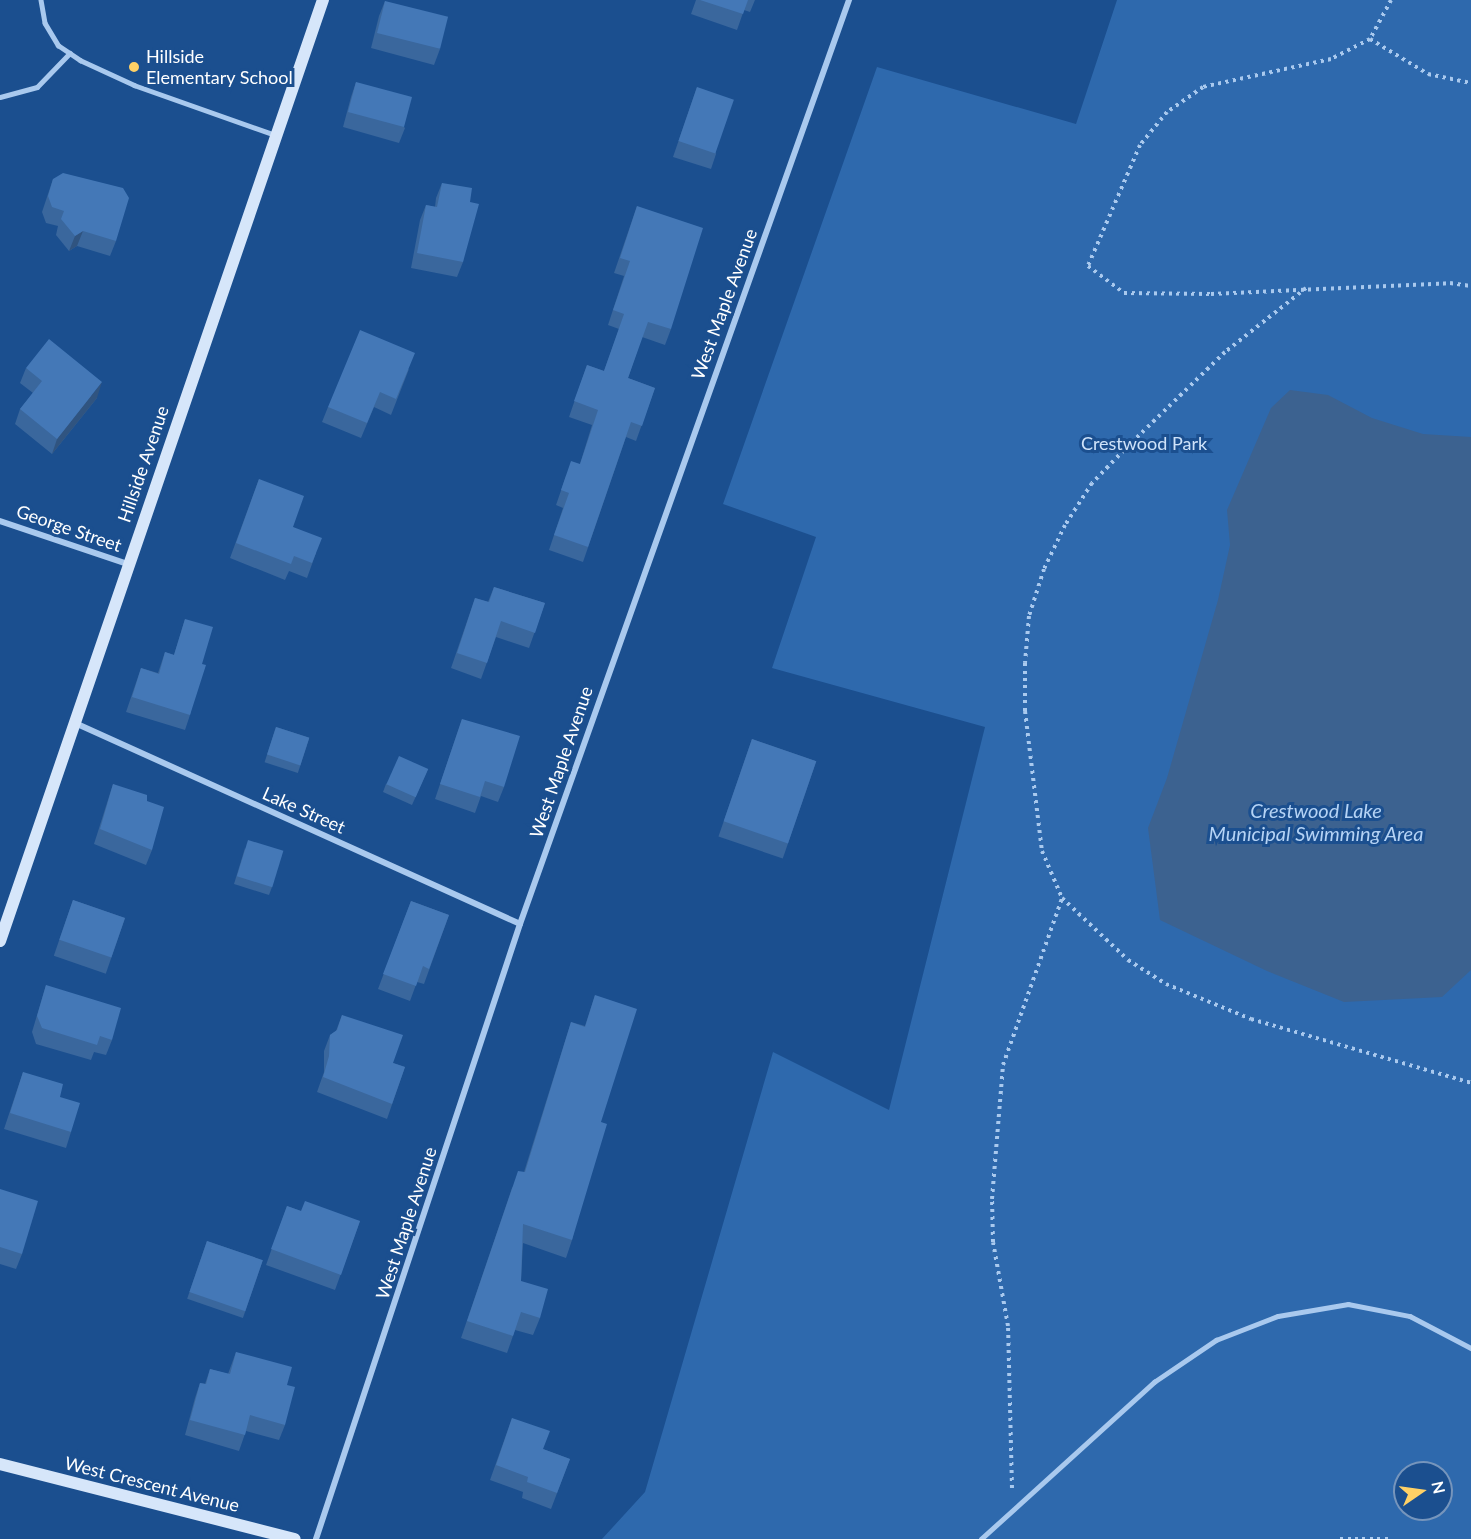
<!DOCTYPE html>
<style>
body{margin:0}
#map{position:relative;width:1471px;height:1539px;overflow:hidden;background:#1b4f8f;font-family:Lato,sans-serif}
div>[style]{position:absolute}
.green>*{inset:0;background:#2e69ad}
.water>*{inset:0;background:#3c6290}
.path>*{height:4px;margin-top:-2px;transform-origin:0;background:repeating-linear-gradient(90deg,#a9c9ee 0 3px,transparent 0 7.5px)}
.service>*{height:4.5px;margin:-2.25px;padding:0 2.25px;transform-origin:2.25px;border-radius:2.25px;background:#a9c9ee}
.minor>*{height:6px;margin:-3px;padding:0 3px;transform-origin:3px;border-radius:3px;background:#a9c9ee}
.secondary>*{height:12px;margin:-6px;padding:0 6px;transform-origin:6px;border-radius:6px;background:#d6e6fa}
.wall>*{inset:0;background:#3a679d;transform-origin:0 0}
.shaded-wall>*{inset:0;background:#305480}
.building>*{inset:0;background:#4478b7;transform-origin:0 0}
.dots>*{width:16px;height:16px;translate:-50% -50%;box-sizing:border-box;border:3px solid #1b4f8f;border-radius:50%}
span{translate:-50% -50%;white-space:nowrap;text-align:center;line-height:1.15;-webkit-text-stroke:6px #1b4f8f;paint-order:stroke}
.poi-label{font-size:18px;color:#fff}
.left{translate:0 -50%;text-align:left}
.street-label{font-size:18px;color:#fff}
.park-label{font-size:18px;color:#cfe3fa}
.water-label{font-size:20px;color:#b5d3f5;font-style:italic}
.north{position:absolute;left:1393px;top:1461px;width:60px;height:60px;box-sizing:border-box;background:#1b4f8f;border:2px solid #7695bc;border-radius:50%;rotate:77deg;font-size:16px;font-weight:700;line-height:24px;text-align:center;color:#fff}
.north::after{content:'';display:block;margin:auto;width:21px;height:27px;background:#ffd166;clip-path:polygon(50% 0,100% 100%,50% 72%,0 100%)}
</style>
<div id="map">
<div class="green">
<div style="clip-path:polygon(evenodd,1117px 0,1471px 0,1471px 1539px,602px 1539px,645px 1492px,773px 1052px,889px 1110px,985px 727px,772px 668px,816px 537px,723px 504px,877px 67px,1076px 124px,1117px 0,1405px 1473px,1441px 1473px,1441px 1509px,1405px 1509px,1405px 1473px)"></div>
</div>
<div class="water">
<div style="clip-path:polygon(1290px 390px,1328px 395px,1372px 418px,1423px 434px,1471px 437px,1471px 970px,1442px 997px,1344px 1002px,1267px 971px,1160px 920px,1148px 828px,1167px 778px,1218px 600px,1230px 545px,1227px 510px,1271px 408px)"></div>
</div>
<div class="path">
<div style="left:1391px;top:0;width:44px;rotate:118.3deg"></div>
<div style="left:1370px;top:39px;width:44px;rotate:152.9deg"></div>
<div style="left:1331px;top:59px;width:131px;rotate:167.7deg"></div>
<div style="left:1203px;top:87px;width:44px;rotate:145.2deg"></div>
<div style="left:1167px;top:112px;width:43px;rotate:129.3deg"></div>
<div style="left:1140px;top:145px;width:132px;rotate:113.3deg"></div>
<div style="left:1088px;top:266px;width:45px;rotate:36.9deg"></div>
<div style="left:1124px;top:293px;width:87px;rotate:0.7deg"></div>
<div style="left:1211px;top:294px;width:239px;rotate:-2.6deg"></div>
<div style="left:1450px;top:283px;width:21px;rotate:8deg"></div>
<div style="left:1370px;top:39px;width:68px;rotate:31.1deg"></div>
<div style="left:1428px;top:74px;width:44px;rotate:11.8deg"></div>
<div style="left:1306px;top:288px;width:103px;rotate:141.7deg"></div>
<div style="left:1225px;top:352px;width:141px;rotate:135.9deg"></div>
<div style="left:1124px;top:450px;width:46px;rotate:134.1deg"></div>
<div style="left:1092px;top:483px;width:50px;rotate:122.7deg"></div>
<div style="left:1065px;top:525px;width:49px;rotate:115.5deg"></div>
<div style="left:1044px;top:569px;width:49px;rotate:107.7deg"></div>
<div style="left:1029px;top:616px;width:47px;rotate:94.9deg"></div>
<div style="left:1025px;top:663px;width:48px;rotate:90deg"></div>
<div style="left:1025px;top:711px;width:141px;rotate:83.1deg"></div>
<div style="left:1042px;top:851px;width:51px;rotate:66.9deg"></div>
<div style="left:1062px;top:898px;width:91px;rotate:43.2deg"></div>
<div style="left:1128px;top:960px;width:45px;rotate:32.3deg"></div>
<div style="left:1166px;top:984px;width:92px;rotate:22.4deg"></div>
<div style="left:1251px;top:1019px;width:229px;rotate:16.2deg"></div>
<div style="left:1012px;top:1488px;width:162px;rotate:-91.4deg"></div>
<div style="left:1008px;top:1326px;width:85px;rotate:-100.1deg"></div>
<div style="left:993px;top:1242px;width:43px;rotate:-91.3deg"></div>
<div style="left:992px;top:1199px;width:134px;rotate:-85.3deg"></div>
<div style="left:1003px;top:1065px;width:177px;rotate:-70.5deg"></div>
<div style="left:1340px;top:1539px;width:48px"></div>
</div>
<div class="service">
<div style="left:41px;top:0;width:23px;rotate:80deg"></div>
<div style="left:45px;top:23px;width:26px;rotate:59deg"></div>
<div style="left:58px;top:45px;width:27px;rotate:34deg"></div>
<div style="left:80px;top:60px;width:60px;rotate:24.8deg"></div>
<div style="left:134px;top:85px;width:150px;rotate:19.5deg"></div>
<div style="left:0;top:97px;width:38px;rotate:-15deg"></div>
<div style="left:37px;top:87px;width:47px;rotate:-45.9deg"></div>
<div style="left:981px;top:1539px;width:234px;rotate:-42.2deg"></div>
<div style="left:1154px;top:1382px;width:75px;rotate:-34.1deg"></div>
<div style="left:1216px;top:1340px;width:66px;rotate:-21.2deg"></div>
<div style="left:1278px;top:1316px;width:71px;rotate:-9.7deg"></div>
<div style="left:1348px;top:1304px;width:63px;rotate:11deg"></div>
<div style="left:1410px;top:1316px;width:69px;rotate:27.7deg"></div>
</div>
<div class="minor">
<div style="left:0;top:521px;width:135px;rotate:18.6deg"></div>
<div style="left:75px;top:723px;width:488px;rotate:24.3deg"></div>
<div style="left:316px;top:1539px;width:648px;rotate:-71.65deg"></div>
<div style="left:520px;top:924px;width:981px;rotate:-70.4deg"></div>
</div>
<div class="secondary">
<div style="left:0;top:941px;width:995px;rotate:-71.06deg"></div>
<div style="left:0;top:1464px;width:304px;rotate:14.3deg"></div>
</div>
<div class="wall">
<div style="clip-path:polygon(696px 0,755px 0,750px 12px,744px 10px,737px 30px,691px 14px)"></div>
<div style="clip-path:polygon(385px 1px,440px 49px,434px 65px,371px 48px,379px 16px)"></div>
<div style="clip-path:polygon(356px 82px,405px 128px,399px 143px,343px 127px,351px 97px)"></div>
<div style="clip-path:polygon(697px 87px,716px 154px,711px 169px,673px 157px)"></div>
<div style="clip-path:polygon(53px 179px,116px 241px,110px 256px,77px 246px,69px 251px,56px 235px,58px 226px,46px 223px,42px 212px)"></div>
<div style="clip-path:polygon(442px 183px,470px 202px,463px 262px,457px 277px,411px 268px,420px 220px,426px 205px,435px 207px,436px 198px)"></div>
<div style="clip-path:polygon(637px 206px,671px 329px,665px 345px,642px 337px,628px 378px,655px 388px,636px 441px,626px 437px,583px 562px,549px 550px,563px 508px,556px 505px,566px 476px,580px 464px,592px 425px,569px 417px,587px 365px,604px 371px,619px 329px,608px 325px,624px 276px,614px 273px)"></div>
<div style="clip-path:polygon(26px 368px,97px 398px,52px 454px,15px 424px,20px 409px,33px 393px,20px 383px)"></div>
<div style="clip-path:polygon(409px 369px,391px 415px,374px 407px,361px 438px,322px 422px,328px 407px)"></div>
<div style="clip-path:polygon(259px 479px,293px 527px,316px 553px,307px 578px,289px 571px,285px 580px,230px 558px)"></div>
<div style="clip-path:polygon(494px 587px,545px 603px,529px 648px,496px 637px,481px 679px,451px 668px,475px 598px,488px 602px)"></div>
<div style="clip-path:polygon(185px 619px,202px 664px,190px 715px,185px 730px,126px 712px,141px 668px,158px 673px,165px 652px,174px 655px)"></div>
<div style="clip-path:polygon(462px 719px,504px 787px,498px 802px,481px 796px,475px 813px,435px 799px)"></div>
<div style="left:276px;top:727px;width:35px;height:37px;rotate:18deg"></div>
<div style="left:752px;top:739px;width:68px;height:103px;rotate:19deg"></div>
<div style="clip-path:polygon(428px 769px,412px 805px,383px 792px,386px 784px)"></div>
<div style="clip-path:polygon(113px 784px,147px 801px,152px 850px,146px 865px,94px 844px)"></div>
<div style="clip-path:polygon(245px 848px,272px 887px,269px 895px,234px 884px)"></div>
<div style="left:73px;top:900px;width:55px;height:59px;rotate:19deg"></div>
<div style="clip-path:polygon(411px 901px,449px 915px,424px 984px,417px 982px,410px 1001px,378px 989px)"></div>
<div style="clip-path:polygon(46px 985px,112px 1040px,106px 1055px,94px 1052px,91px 1060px,36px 1044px,32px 1032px)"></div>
<div style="clip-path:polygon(595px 995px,601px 1122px,572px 1240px,566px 1258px,523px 1243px,521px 1281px,540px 1318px,533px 1335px,515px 1330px,507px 1353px,461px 1338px,512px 1188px,524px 1172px,571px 1022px,585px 1026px)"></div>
<div style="clip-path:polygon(342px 1015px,393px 1063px,405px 1067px,387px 1119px,317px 1092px,324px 1072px,324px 1051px,330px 1035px,336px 1031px)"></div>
<div style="clip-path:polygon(23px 1072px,60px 1097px,71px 1132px,66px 1148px,4px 1129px)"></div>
<div style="clip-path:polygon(0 1189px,22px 1254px,16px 1269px,0 1264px)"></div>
<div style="clip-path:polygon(287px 1206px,301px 1211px,360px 1221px,335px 1290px,266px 1265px)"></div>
<div style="left:207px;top:1241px;width:59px;height:61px;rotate:19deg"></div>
<div style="clip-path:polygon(236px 1352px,287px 1385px,285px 1425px,279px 1440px,246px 1431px,239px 1451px,185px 1435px,195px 1398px,200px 1383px,205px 1384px,210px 1369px,228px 1374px)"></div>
<div style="clip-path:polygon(512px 1418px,543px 1449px,570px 1459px,551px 1509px,522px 1498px,523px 1492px,490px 1480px)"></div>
</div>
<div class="shaded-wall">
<div style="clip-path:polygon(83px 231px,77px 246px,69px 251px,75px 236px)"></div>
<div style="clip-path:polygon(102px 382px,97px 398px,52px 454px,57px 439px)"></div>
</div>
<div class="building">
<div style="clip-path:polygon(700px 0,748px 0,743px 14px)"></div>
<div style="left:385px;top:1px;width:65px;height:33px;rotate:14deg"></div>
<div style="left:356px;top:82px;width:58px;height:31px;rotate:15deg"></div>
<div style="left:697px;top:87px;width:39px;height:57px;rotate:19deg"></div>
<div style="clip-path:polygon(63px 173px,123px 188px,129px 198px,116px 241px,83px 231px,75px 236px,61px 219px,64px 211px,52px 207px,48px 196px,53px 179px)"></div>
<div style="clip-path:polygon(442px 183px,472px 188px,470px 202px,479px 204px,463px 262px,417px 253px,426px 205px,437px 207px)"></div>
<div style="clip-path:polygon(637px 206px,703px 228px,671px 329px,648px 322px,628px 378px,655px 388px,642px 426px,631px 422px,588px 547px,554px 535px,569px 493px,561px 490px,571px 461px,580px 464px,598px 410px,574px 401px,587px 365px,604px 371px,624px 314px,613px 310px,630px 261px,620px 258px)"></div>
<div style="clip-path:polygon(360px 330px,415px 353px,396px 399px,380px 392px,367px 423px,328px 407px)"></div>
<div style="clip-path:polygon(49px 339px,102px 382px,57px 439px,20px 409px,42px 381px,26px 368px)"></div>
<div style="clip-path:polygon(259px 479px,304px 496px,293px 527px,322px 538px,312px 563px,294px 556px,291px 564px,236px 543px)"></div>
<div style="clip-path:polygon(494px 587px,545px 603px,535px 633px,501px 621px,487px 663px,457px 653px,475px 598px,489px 602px)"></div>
<div style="clip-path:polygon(185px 619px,213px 627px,202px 664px,206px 665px,190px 715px,132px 697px,141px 668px,159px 674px,165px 652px,174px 655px)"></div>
<div style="clip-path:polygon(462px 719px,520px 736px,504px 787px,485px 781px,480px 797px,440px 784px)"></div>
<div style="left:276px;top:727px;width:35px;height:29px;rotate:18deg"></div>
<div style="left:752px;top:739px;width:68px;height:87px;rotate:19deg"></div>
<div style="left:399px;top:756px;width:32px;height:31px;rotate:24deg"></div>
<div style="clip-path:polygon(113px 784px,147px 795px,147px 801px,164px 807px,152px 850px,100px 829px)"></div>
<div style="left:248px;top:840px;width:37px;height:38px;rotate:17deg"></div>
<div style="left:73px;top:900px;width:55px;height:42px;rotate:19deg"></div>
<div style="clip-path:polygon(411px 901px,449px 915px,429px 969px,423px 966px,416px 986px,383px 974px)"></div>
<div style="clip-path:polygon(46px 985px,121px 1008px,112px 1040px,100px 1036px,97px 1045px,42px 1028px,37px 1016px)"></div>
<div style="clip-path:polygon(595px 995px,637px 1009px,601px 1122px,607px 1124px,572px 1240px,523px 1224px,521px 1281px,548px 1289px,540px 1318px,521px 1312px,513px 1336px,467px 1321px,518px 1171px,525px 1172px,571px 1022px,585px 1027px)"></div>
<div style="clip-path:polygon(342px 1015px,403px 1035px,393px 1063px,405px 1067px,392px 1104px,323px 1077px,329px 1056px,330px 1035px,337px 1030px)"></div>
<div style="clip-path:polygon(23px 1072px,63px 1084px,60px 1097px,80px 1103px,71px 1132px,10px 1113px)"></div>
<div style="clip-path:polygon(0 1189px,38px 1201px,22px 1254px,0 1247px)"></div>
<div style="clip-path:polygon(305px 1201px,360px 1221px,341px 1275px,271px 1249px,287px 1206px,301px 1211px)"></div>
<div style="left:207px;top:1241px;width:59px;height:54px;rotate:19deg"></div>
<div style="clip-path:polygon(236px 1352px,292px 1367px,287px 1385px,295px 1387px,285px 1425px,250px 1415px,245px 1435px,190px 1420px,200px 1383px,206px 1384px,210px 1369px,230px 1374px)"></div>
<div style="clip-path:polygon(512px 1418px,550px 1431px,543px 1449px,570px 1459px,557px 1493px,527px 1482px,528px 1477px,496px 1465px)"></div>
</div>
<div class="dots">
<div style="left:134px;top:67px;background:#ffd166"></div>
</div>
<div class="poi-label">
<span class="left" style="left:146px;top:67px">Hillside<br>Elementary School</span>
</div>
<div class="street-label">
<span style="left:724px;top:304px;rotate:-70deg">West Maple Avenue</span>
<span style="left:143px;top:464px;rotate:-71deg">Hillside Avenue</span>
<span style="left:69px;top:528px;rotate:19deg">George Street</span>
<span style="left:561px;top:762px;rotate:-71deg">West Maple Avenue</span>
<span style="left:304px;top:810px;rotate:24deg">Lake Street</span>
<span style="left:406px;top:1223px;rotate:-72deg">West Maple Avenue</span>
<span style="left:152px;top:1484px;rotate:14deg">West Crescent Avenue</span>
</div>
<div class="park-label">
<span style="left:1144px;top:443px">Crestwood Park</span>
</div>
<div class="water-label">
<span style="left:1316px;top:822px">Crestwood Lake<br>Municipal Swimming Area</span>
</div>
<div class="north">N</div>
</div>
